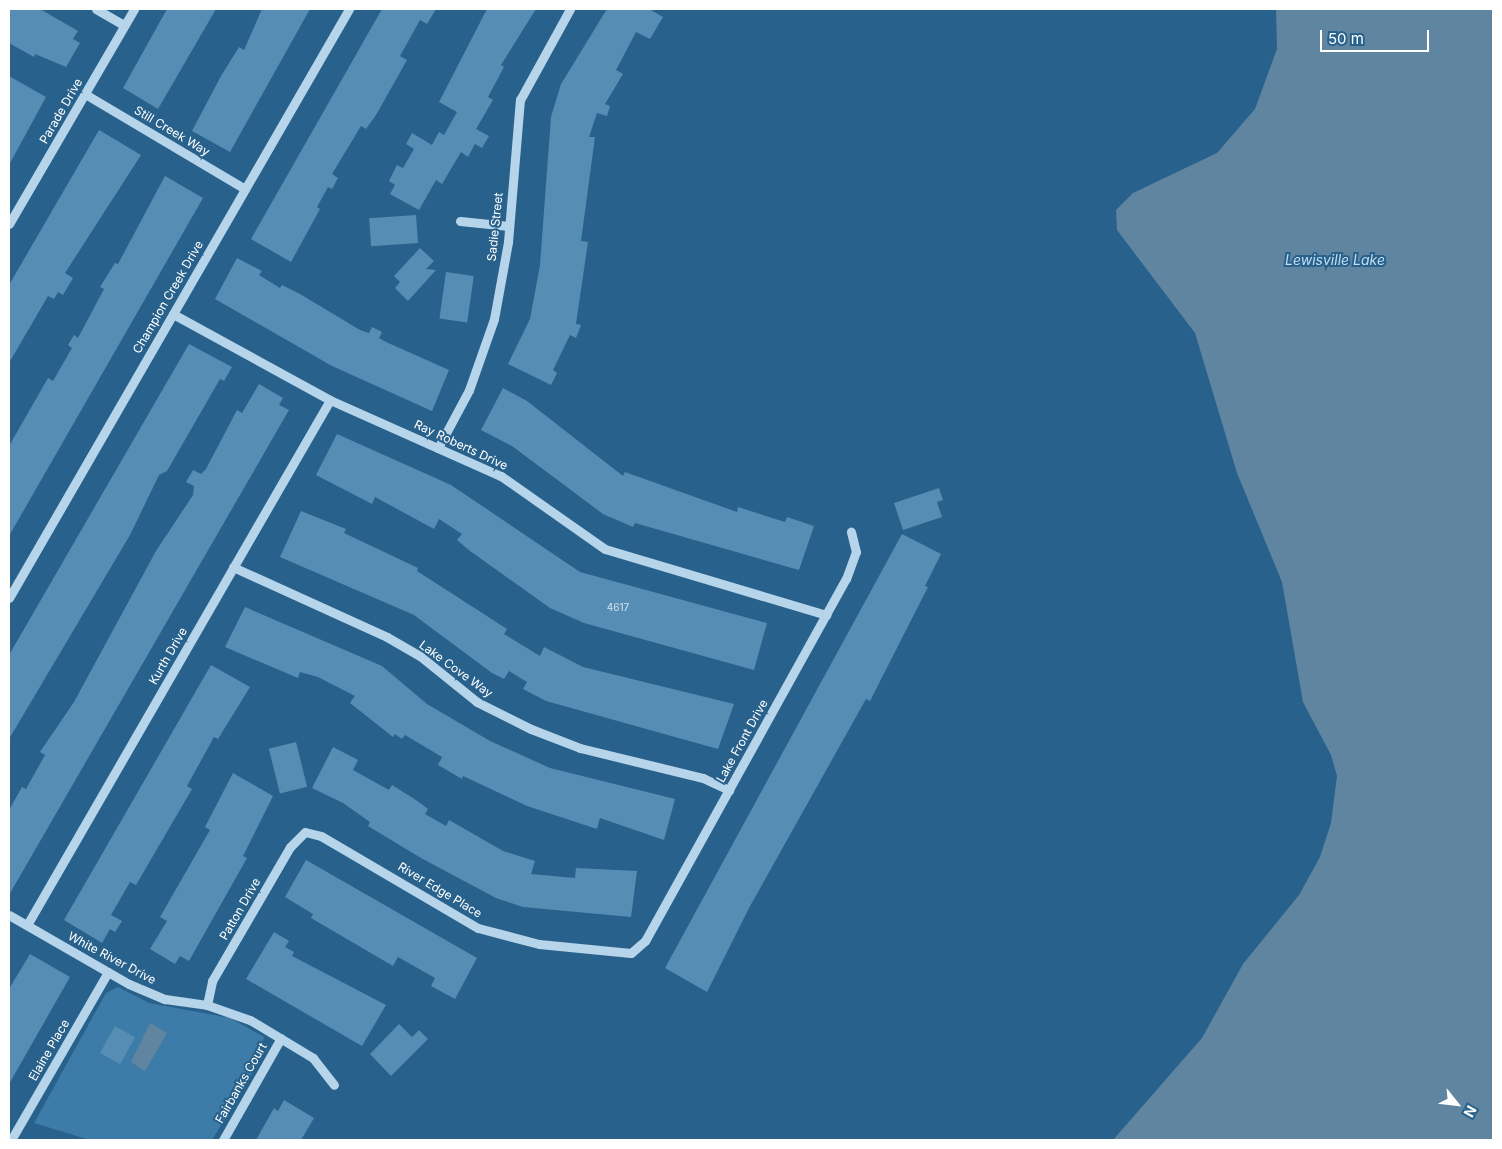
<!DOCTYPE html>
<style>
body{margin:0}
#map{position:relative;width:1502px;height:1149px;overflow:hidden;background:#28628c;font-family:Inter,sans-serif}
div>[style]{position:absolute}
.green>*{inset:0;background:#3d7ca8}
.water>*{inset:0;background:#5f85a1}
.building>*{inset:0;background:#558db4;transform-origin:0 0}
.minor>*{height:9px;margin:-4.5px;padding:0 4.5px;transform-origin:4.5px;border-radius:4.5px;background:#b7d5ea}
span{translate:-50% -50%;white-space:nowrap;text-align:center;line-height:1.15;-webkit-text-stroke:4px #28628c;paint-order:stroke}
.number-label{font-size:10px;color:#d4e2ec}
.number-label span{-webkit-text-stroke-width:0}
.street-label{font-size:12px;color:#fff}
.water-label{font-size:14px;color:#c3def1;font-style:italic}
.frame{position:absolute;inset:0;border:10px solid #fff;pointer-events:none}
.north{position:absolute;left:1432px;top:1079px;width:50px;height:50px;-webkit-text-stroke:4px #28628c;paint-order:stroke;rotate:119deg;font-size:14px;font-weight:700;line-height:20px;text-align:center;color:#fff}
.north::after{content:'';display:block;margin:auto;width:18px;height:22px;background:#fff;clip-path:polygon(50% 0,100% 100%,50% 72%,0 100%)}
.scale{position:absolute;left:1320px;top:30px;width:109px;height:22px;box-sizing:border-box;border:2px solid #fff;border-top:0;padding-left:6px;font-size:15px;line-height:18px;white-space:nowrap;color:#fff;-webkit-text-stroke:4px #28628c;paint-order:stroke}
</style>
<div id="map">
<div class="green">
<div style="clip-path:polygon(118px 987px,149px 1003px,230px 1018px,264px 1037px,257px 1065px,212px 1140px,90px 1140px,34px 1123px,106px 993px)"></div>
</div>
<div class="water">
<div style="clip-path:polygon(1276px 9px,1493px 9px,1493px 1140px,1113px 1140px,1202px 1038px,1243px 964px,1299px 895px,1320px 857px,1331px 823px,1337px 776px,1331px 755px,1303px 702px,1282px 582px,1237px 473px,1195px 333px,1117px 230px,1116px 210px,1133px 193px,1217px 153px,1255px 109px,1277px 49px)"></div>
<div style="clip-path:polygon(150px 1023px,167px 1033px,145px 1071px,131px 1062px)"></div>
</div>
<div class="building">
<div style="clip-path:polygon(9px 9px,40px 9px,78px 31px,73px 39px,80px 43px,66px 67px,35px 54px,34px 57px,9px 43px)"></div>
<div style="clip-path:polygon(167px 9px,216px 9px,158px 109px,123px 88px)"></div>
<div style="clip-path:polygon(262px 9px,310px 9px,230px 152px,192px 131px,221px 76px,239px 47px,244px 50px)"></div>
<div style="clip-path:polygon(382px 9px,436px 9px,427px 24px,420px 20px,400px 56px,407px 60px,376px 115px,366px 129px,361px 126px,332px 174px,338px 178px,332px 189px,328px 187px,317px 207px,320px 209px,291px 262px,251px 239px)"></div>
<div style="clip-path:polygon(487px 9px,536px 9px,501px 65px,504px 67px,488px 97px,493px 100px,476px 129px,489px 136px,482px 148px,475px 144px,468px 157px,461px 152px,442px 184px,436px 180px,419px 210px,390px 194px,395px 185px,389px 181px,397px 165px,403px 168px,414px 149px,406px 144px,412px 133px,432px 145px,439px 132px,444px 135px,457px 112px,439px 102px)"></div>
<div style="clip-path:polygon(607px 9px,649px 9px,663px 17px,650px 39px,636px 32px,616px 70px,623px 74px,605px 104px,610px 106px,607px 116px,597px 113px,589px 137px,595px 137px,581px 241px,588px 242px,576px 324px,581px 325px,576px 338px,570px 335px,553px 370px,557px 373px,551px 385px,508px 364px,530px 319px,540px 265px,551px 117px,561px 84px)"></div>
<div style="clip-path:polygon(9px 76px,46px 97px,9px 165px)"></div>
<div style="clip-path:polygon(99px 130px,141px 155px,65px 273px,73px 278px,63px 295px,58px 292px,54px 299px,48px 296px,9px 363px,9px 285px)"></div>
<div style="clip-path:polygon(165px 176px,203px 198px,9px 536px,9px 446px,48px 378px,53px 381px,72px 348px,68px 345px,74px 335px,78px 338px,104px 289px,100px 287px,115px 263px,118px 264px)"></div>
<div style="left:416px;top:215px;width:28px;height:47px;rotate:86deg"></div>
<div style="clip-path:polygon(420px 248px,434px 261px,426px 269px,436px 270px,408px 301px,395px 288px,400px 282px,394px 276px)"></div>
<div style="clip-path:polygon(237px 258px,262px 271px,259px 275px,280px 288px,282px 285px,300px 294px,360px 330px,369px 333px,372px 327px,382px 332px,379px 338px,386px 342px,449px 370px,432px 411px,332px 366px,215px 299px)"></div>
<div style="left:446px;top:272px;width:28px;height:47px;rotate:8deg"></div>
<div style="clip-path:polygon(189px 344px,232px 367px,224px 381px,220px 379px,167px 471px,159px 475px,130px 535px,9px 739px,9px 655px)"></div>
<div style="clip-path:polygon(259px 384px,283px 398px,279px 405px,289px 410px,9px 895px,9px 810px,22px 787px,26px 789px,45px 755px,40px 752px,74px 702px,156px 551px,193px 495px,194px 486px,186px 482px,193px 470px,201px 474px,206px 469px,237px 410px,242px 413px)"></div>
<div style="clip-path:polygon(503px 388px,527px 401px,623px 476px,625px 472px,737px 512px,738px 507px,785px 522px,787px 517px,814px 526px,799px 570px,635px 523px,633px 527px,603px 514px,512px 446px,481px 430px)"></div>
<div style="clip-path:polygon(337px 434px,451px 485px,580px 572px,767px 623px,754px 670px,584px 623px,550px 608px,470px 551px,457px 540px,462px 534px,439px 519px,434px 529px,375px 497px,372px 504px,316px 475px)"></div>
<div style="clip-path:polygon(939px 488px,943px 500px,937px 502px,942px 517px,903px 530px,894px 503px)"></div>
<div style="clip-path:polygon(301px 511px,346px 529px,344px 533px,418px 568px,417px 571px,507px 629px,504px 634px,540px 656px,544px 647px,583px 667px,734px 704px,718px 749px,546px 701px,523px 689px,527px 682px,509px 671px,504px 679px,492px 673px,414px 615px,280px 557px)"></div>
<div style="clip-path:polygon(902px 534px,941px 554px,925px 586px,928px 587px,870px 701px,866px 699px,749px 908px,707px 992px,665px 968px)"></div>
<div style="clip-path:polygon(245px 607px,382px 666px,427px 704px,490px 741px,550px 768px,675px 799px,664px 840px,600px 818px,597px 829px,527px 806px,463px 776px,462px 779px,438px 765px,442px 757px,405px 735px,402px 739px,395px 734px,393px 737px,350px 703px,355px 696px,318px 677px,300px 672px,298px 678px,225px 647px)"></div>
<div style="clip-path:polygon(211px 665px,250px 687px,218px 739px,214px 737px,187px 786px,192px 789px,136px 885px,130px 882px,111px 915px,122px 921px,115px 932px,110px 929px,102px 943px,64px 920px)"></div>
<div style="left:296px;top:742px;width:46px;height:28px;rotate:76deg"></div>
<div style="clip-path:polygon(333px 747px,358px 760px,353px 770px,389px 790px,392px 785px,416px 800px,428px 809px,425px 814px,446px 826px,449px 820px,503px 851px,535px 861px,531px 874px,575px 878px,576px 868px,637px 871px,631px 917px,523px 907px,496px 898px,421px 858px,368px 826px,370px 822px,343px 803px,312px 788px)"></div>
<div style="clip-path:polygon(233px 773px,273px 796px,243px 856px,247px 858px,189px 961px,180px 956px,175px 964px,150px 949px,167px 921px,160px 917px,210px 830px,205px 827px)"></div>
<div style="clip-path:polygon(306px 860px,477px 958px,455px 999px,431px 986px,435px 978px,398px 957px,393px 966px,311px 918px,313px 914px,285px 897px)"></div>
<div style="clip-path:polygon(274px 932px,289px 941px,285px 947px,294px 952px,292px 956px,386px 1005px,362px 1046px,246px 979px)"></div>
<div style="clip-path:polygon(30px 954px,70px 977px,9px 1084px,9px 989px)"></div>
<div style="clip-path:polygon(399px 1024px,412px 1037px,419px 1030px,428px 1039px,391px 1076px,370px 1054px)"></div>
<div style="left:115px;top:1026px;width:23px;height:31px;rotate:29deg"></div>
<div style="clip-path:polygon(284px 1100px,314px 1118px,301px 1140px,256px 1140px,274px 1108px,278px 1111px)"></div>
</div>
<div class="minor">
<div style="left:96px;top:9px;width:32px;rotate:30deg"></div>
<div style="left:85px;top:94px;width:186px;rotate:30.7deg"></div>
<div style="left:460px;top:221px;width:49px;rotate:5.8deg"></div>
<div style="left:9px;top:224px;width:249px;rotate:-59.8deg"></div>
<div style="left:173px;top:314px;width:179px;rotate:28.7deg"></div>
<div style="left:330px;top:400px;width:187px;rotate:24deg"></div>
<div style="left:501px;top:476px;width:127px;rotate:35.1deg"></div>
<div style="left:605px;top:549px;width:231px;rotate:16.6deg"></div>
<div style="left:438px;top:448px;width:66px;rotate:-61.9deg"></div>
<div style="left:469px;top:390px;width:75px;rotate:-70.6deg"></div>
<div style="left:494px;top:319px;width:78px;rotate:-79.7deg"></div>
<div style="left:508px;top:242px;width:143px;rotate:-85.2deg"></div>
<div style="left:520px;top:100px;width:104px;rotate:-61.2deg"></div>
<div style="left:233px;top:567px;width:169px;rotate:24.4deg"></div>
<div style="left:387px;top:637px;width:38px;rotate:30deg"></div>
<div style="left:420px;top:656px;width:73px;rotate:38.9deg"></div>
<div style="left:477px;top:702px;width:60px;rotate:26.6deg"></div>
<div style="left:531px;top:729px;width:53px;rotate:21.2deg"></div>
<div style="left:580px;top:748px;width:127px;rotate:13.7deg"></div>
<div style="left:703px;top:778px;width:29px;rotate:25deg"></div>
<div style="left:9px;top:598px;width:680px;rotate:-60deg"></div>
<div style="left:9px;top:915px;width:138px;rotate:29.9deg"></div>
<div style="left:129px;top:984px;width:39px;rotate:23deg"></div>
<div style="left:165px;top:999px;width:42px;rotate:8.1deg"></div>
<div style="left:207px;top:1005px;width:46px;rotate:19.2deg"></div>
<div style="left:250px;top:1020px;width:74px;rotate:31.1deg"></div>
<div style="left:313px;top:1058px;width:34px;rotate:52deg"></div>
<div style="left:27px;top:925px;width:606px;rotate:-60.01deg"></div>
<div style="left:207px;top:1005px;width:25px;rotate:-78deg"></div>
<div style="left:212px;top:981px;width:155px;rotate:-59.8deg"></div>
<div style="left:290px;top:847px;width:21px;rotate:-45deg"></div>
<div style="left:305px;top:832px;width:16px;rotate:14deg"></div>
<div style="left:321px;top:836px;width:182px;rotate:30.4deg"></div>
<div style="left:478px;top:928px;width:63px;rotate:14.7deg"></div>
<div style="left:539px;top:944px;width:92px;rotate:5.6deg"></div>
<div style="left:631px;top:953px;width:18px;rotate:-41deg"></div>
<div style="left:645px;top:941px;width:414px;rotate:-61deg"></div>
<div style="left:846px;top:579px;width:29px;rotate:-70deg"></div>
<div style="left:856px;top:552px;width:21px;rotate:-104deg"></div>
<div style="left:11px;top:1140px;width:194px;rotate:-60deg"></div>
<div style="left:223px;top:1140px;width:117px;rotate:-60.4deg"></div>
</div>
<div class="number-label">
<span style="left:618px;top:608px">4617</span>
</div>
<div class="street-label">
<span style="left:61px;top:111px;rotate:-60deg">Parade Drive</span>
<span style="left:172px;top:131px;rotate:31deg">Still Creek Way</span>
<span style="left:495px;top:227px;rotate:-84deg">Sadie Street</span>
<span style="left:168px;top:297px;rotate:-60deg">Champion Creek Drive</span>
<span style="left:461px;top:445px;rotate:25deg">Ray Roberts Drive</span>
<span style="left:168px;top:656px;rotate:-60deg">Kurth Drive</span>
<span style="left:456px;top:669px;rotate:36deg">Lake Cove Way</span>
<span style="left:742px;top:741px;rotate:-61deg">Lake Front Drive</span>
<span style="left:440px;top:890px;rotate:31deg">River Edge Place</span>
<span style="left:240px;top:909px;rotate:-60deg">Patton Drive</span>
<span style="left:112px;top:958px;rotate:28deg">White River Drive</span>
<span style="left:49px;top:1050px;rotate:-60deg">Elaine Place</span>
<span style="left:241px;top:1083px;rotate:-60deg">Fairbanks Court</span>
</div>
<div class="water-label">
<span style="left:1335px;top:260px">Lewisville Lake</span>
</div>
<div class="frame"></div>
<div class="north">N</div>
<div class="scale">50 m</div>
</div>
